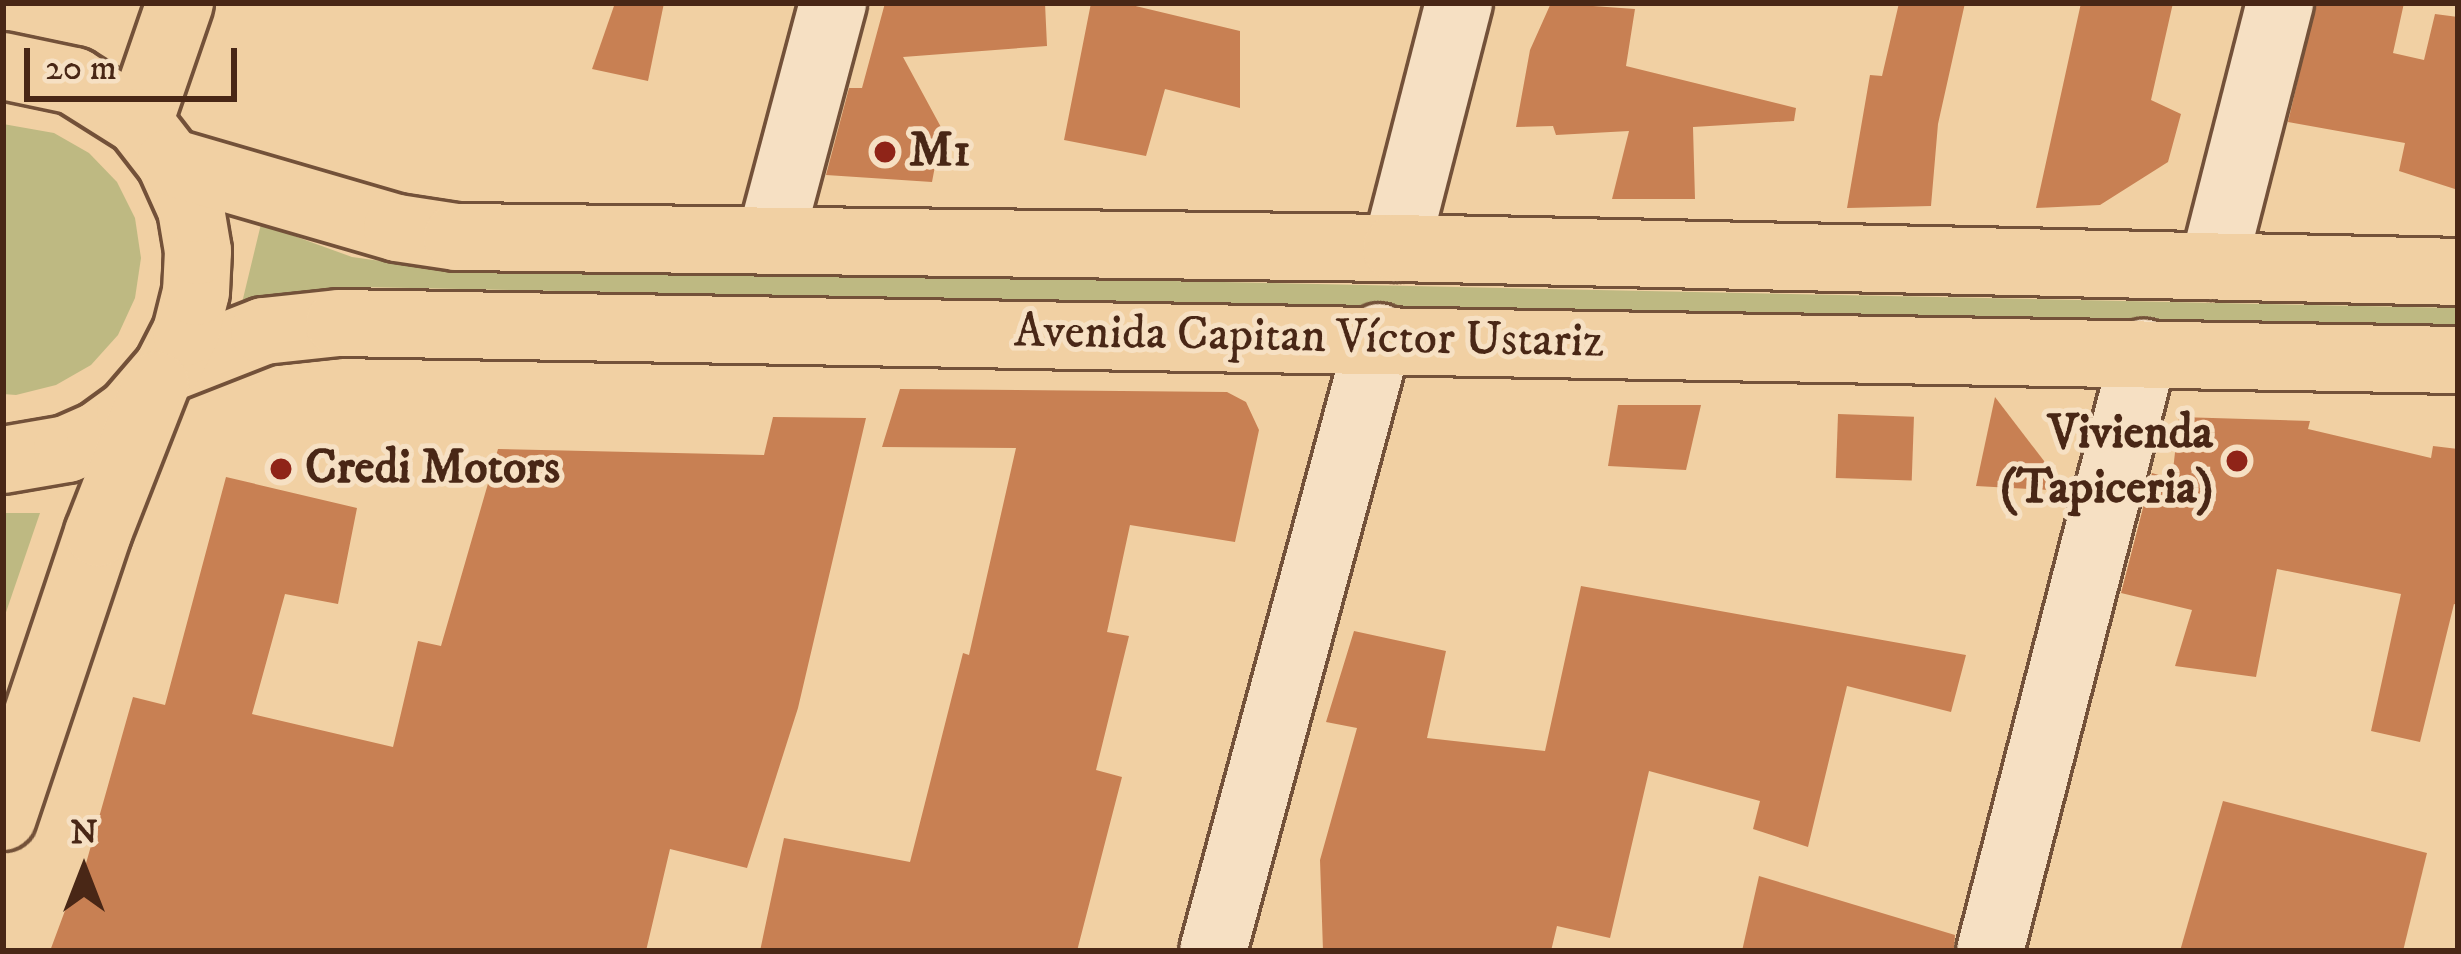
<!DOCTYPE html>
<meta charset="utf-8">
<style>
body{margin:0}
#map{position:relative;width:2461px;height:954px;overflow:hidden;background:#f1d0a3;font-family:"IM FELL DW Pica",serif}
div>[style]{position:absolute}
.green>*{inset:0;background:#beb982}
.building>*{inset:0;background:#c88053;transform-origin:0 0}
.roads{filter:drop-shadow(3px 0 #735139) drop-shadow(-3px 0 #735139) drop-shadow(0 3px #735139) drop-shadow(0 -3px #735139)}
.minor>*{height:66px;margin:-33px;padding:0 33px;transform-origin:33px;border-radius:33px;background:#f6e0c3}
.major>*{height:66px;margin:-33px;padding:0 33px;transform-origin:33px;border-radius:33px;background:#f1d0a3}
.highway>*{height:66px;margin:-33px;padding:0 33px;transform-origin:33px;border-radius:33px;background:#f1d0a3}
.dots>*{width:33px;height:33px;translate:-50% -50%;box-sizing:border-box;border:6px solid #f6e0c3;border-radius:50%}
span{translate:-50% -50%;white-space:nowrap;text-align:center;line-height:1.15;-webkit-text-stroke:10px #f6e0c3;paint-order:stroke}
.poi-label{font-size:48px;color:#492716;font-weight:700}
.left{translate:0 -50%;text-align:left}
.right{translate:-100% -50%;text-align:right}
.street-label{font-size:48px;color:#492716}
.frame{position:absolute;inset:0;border:6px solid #492716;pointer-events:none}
.north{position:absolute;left:24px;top:810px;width:120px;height:120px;-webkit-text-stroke:9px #f6e0c3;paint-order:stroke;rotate:0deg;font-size:33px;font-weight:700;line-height:48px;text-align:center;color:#492716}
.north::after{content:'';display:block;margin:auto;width:42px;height:54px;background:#492716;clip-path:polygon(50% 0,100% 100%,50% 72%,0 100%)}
.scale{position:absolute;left:24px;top:48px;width:213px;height:54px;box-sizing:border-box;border:6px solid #492716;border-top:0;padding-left:15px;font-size:36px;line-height:42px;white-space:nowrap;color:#492716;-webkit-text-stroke:9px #f6e0c3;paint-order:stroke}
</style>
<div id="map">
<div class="green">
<div style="clip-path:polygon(3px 124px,54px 133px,89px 153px,117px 182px,135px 218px,141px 258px,135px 298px,118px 335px,91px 365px,56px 385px,16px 395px,3px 394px)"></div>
<div style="clip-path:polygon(261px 224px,352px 257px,409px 265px,2458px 308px,2458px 330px,361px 287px,241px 307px)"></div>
<div style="clip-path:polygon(3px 513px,40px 513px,3px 621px)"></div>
</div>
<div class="building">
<div style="clip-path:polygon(615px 3px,664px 3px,648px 81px,592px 69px)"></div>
<div style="clip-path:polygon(885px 3px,1045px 3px,1047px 46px,903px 57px,942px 129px,932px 182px,826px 175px,849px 88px,862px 88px)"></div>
<div style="clip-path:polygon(1091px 3px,1123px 3px,1240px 31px,1240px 108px,1165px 89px,1146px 156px,1064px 140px)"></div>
<div style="clip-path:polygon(1551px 3px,1635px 9px,1626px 66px,1796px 108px,1794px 121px,1693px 127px,1695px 199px,1612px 199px,1629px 131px,1556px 135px,1553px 126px,1516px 127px,1530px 50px)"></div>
<div style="clip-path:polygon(1899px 3px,1965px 3px,1938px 124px,1931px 206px,1847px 208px,1870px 75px,1882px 76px)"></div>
<div style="clip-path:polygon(2081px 3px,2173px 3px,2151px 100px,2181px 114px,2168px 162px,2100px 205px,2036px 208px)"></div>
<div style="clip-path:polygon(2316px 3px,2404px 3px,2393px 53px,2424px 60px,2435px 14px,2458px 17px,2458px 190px,2399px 171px,2405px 143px,2288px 122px)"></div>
<div style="clip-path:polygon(900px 389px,1227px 392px,1246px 402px,1259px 430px,1235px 542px,1130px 525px,1107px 632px,1129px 636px,1096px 770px,1122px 777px,1077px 951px,760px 951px,784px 838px,910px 862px,963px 653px,969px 655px,1016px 448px,882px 447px)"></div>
<div style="clip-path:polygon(1995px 397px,2067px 491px,1976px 486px)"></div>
<div style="clip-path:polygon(1618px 405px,1701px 405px,1686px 470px,1608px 466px)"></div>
<div style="left:1838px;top:414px;width:76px;height:64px;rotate:2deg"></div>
<div style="clip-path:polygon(773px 417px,866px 418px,798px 708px,747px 868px,670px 849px,646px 951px,50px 951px,79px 873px,83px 874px,133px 697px,165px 705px,226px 477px,357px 508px,338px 604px,285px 594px,252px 714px,393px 747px,418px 641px,441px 646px,498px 449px,764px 455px)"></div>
<div style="clip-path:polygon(2179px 417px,2310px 421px,2308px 429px,2431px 458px,2433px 446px,2458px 449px,2458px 605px,2454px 604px,2420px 742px,2371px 731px,2401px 594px,2277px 569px,2256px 677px,2175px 666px,2192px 610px,2121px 593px,2152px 473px,2172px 479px)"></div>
<div style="clip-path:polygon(1581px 586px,1966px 655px,1951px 712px,1847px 686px,1808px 847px,1753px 829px,1760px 801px,1649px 771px,1610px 938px,1557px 926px,1551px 951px,1323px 951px,1320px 860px,1357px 728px,1326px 722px,1354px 631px,1446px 651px,1427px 738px,1545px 751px)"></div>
<div style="clip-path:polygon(2223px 801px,2427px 853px,2403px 951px,2180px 951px)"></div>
<div style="clip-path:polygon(1759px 876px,1955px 935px,1954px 951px,1742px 951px)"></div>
</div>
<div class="roads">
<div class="minor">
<div style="left:770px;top:240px;width:245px;rotate:-75.1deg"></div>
<div style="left:1396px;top:248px;width:253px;rotate:-75.6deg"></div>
<div style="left:2213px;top:266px;width:271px;rotate:-75.7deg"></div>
<div style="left:1213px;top:951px;width:636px;rotate:-74.87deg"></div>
<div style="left:1990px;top:951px;width:618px;rotate:-75.58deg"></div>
</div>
<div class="major">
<div style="left:3px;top:66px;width:73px;rotate:11.9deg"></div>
<div style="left:74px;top:81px;width:77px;rotate:32.2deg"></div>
<div style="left:167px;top:369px;width:104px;rotate:-21.4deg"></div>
<div style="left:264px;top:331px;width:75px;rotate:-6.1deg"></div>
<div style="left:339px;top:323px;width:2119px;rotate:1deg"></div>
<div style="left:3px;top:460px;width:65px;rotate:-9.8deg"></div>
<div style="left:67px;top:449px;width:36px;rotate:-24deg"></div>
<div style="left:100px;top:434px;width:37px;rotate:-36deg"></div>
<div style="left:130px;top:412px;width:57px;rotate:-49.3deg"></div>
<div style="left:167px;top:369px;width:42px;rotate:-62.8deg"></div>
<div style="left:186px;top:332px;width:41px;rotate:-76deg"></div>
<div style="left:196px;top:292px;width:41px;rotate:-87.2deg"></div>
<div style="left:198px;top:251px;width:43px;rotate:-99.5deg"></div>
<div style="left:191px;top:209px;width:51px;rotate:-114.1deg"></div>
<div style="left:3px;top:817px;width:299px;rotate:-71.5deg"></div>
<div style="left:98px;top:533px;width:159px;rotate:-68.6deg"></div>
</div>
<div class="highway">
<div style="left:180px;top:3px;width:126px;rotate:109deg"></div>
<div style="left:139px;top:122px;width:51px;rotate:52.2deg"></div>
<div style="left:170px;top:162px;width:236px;rotate:16.2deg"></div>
<div style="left:397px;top:228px;width:61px;rotate:8.5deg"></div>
<div style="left:457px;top:237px;width:939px;rotate:0.67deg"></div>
<div style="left:1396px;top:248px;width:1062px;rotate:1.29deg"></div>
</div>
</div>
<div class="dots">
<div style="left:885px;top:152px;background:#8f2418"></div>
<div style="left:2237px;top:461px;background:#8f2418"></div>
<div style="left:281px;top:469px;background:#8f2418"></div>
</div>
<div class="poi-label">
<span class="left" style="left:909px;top:152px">M1</span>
<span class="right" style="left:2213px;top:461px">Vivienda<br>(Tapiceria)</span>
<span class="left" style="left:305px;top:469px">Credi Motors</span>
</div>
<div class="street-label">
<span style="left:1309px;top:337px;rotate:1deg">Avenida Capitan Víctor Ustariz</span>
</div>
<div class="frame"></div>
<div class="north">N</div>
<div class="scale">20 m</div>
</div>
